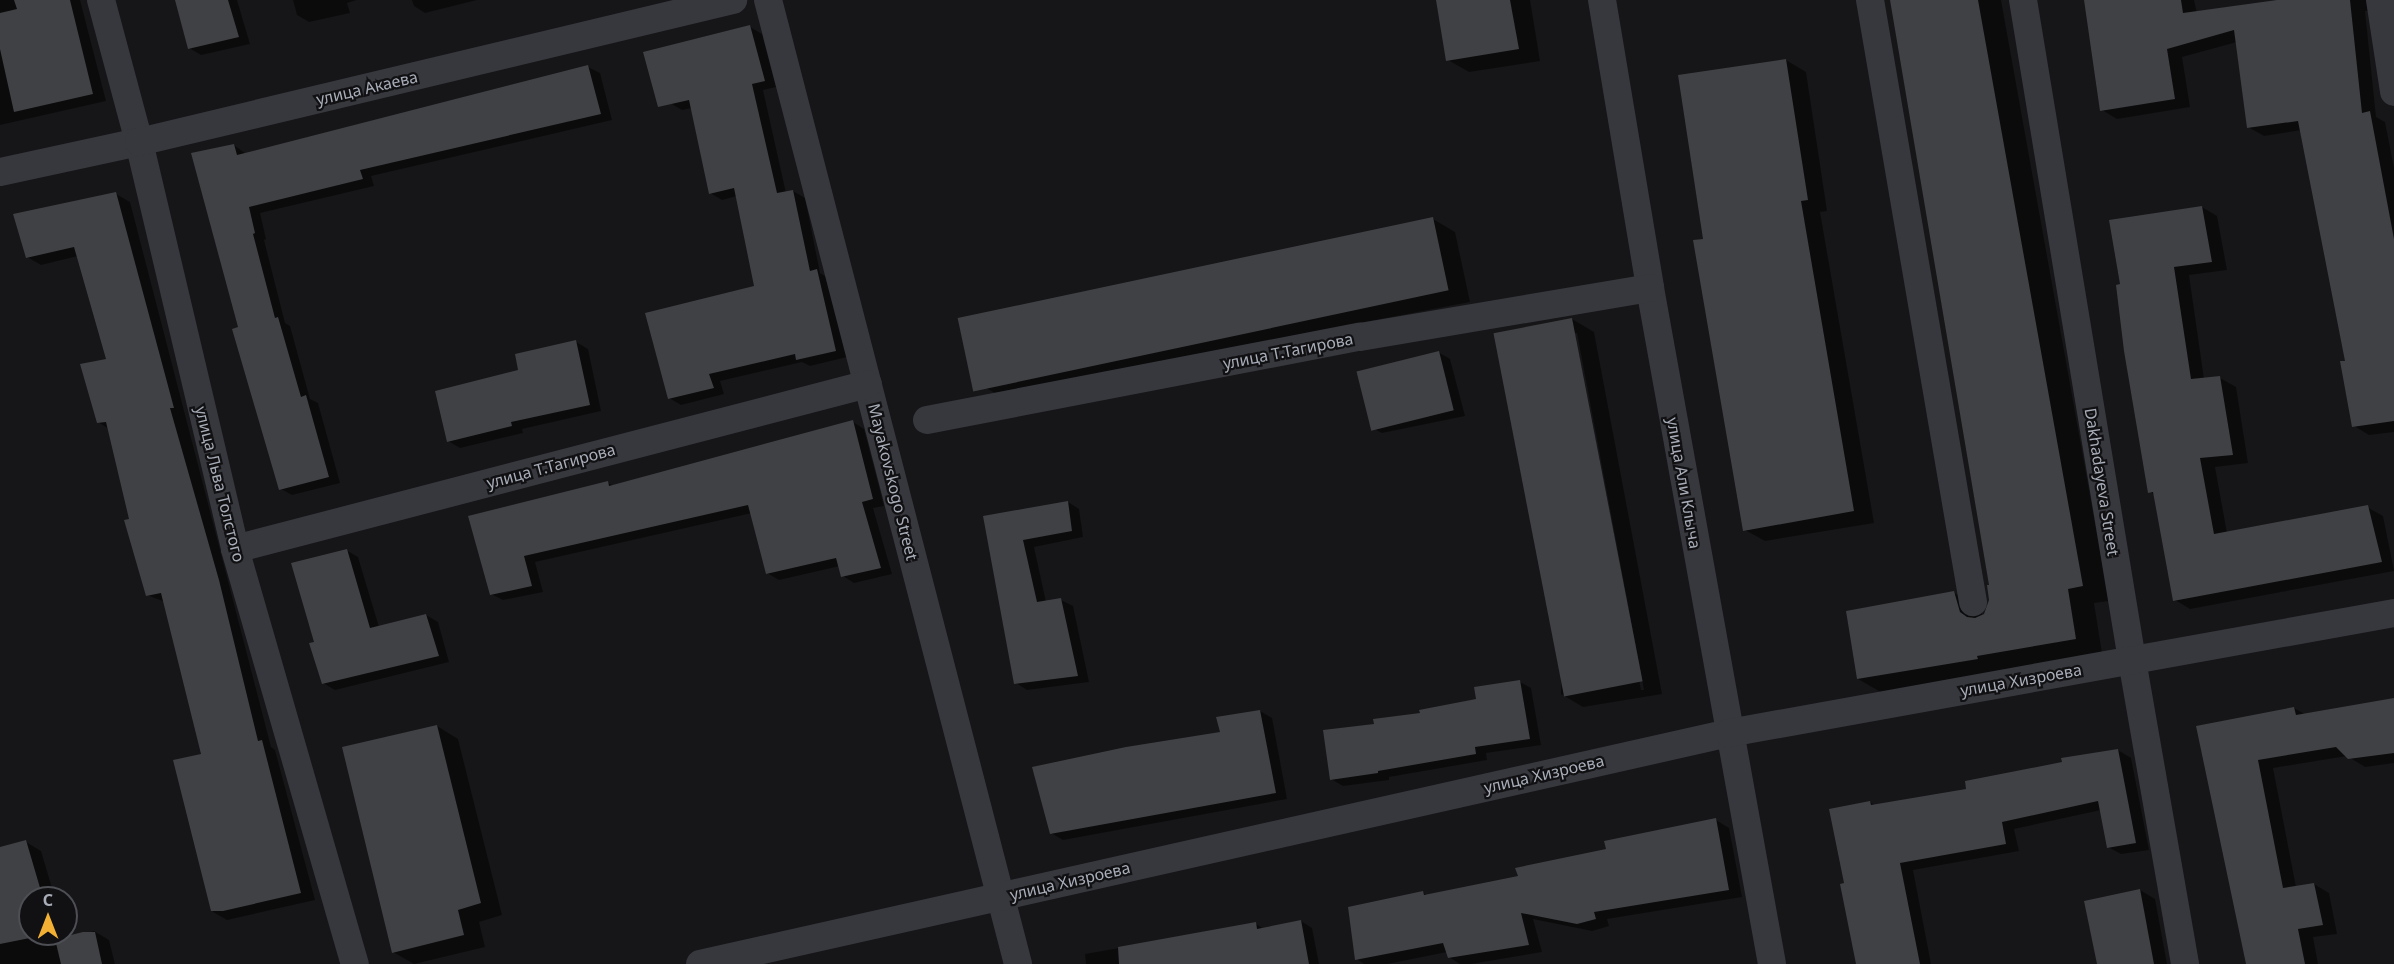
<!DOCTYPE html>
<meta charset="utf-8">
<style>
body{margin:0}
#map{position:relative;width:2394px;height:964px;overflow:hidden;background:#161618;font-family:"Noto Sans",sans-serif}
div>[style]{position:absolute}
.shadow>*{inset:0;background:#0007}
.building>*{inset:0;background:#404145;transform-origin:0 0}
.minor>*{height:28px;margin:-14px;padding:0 14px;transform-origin:14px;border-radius:14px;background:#37383d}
span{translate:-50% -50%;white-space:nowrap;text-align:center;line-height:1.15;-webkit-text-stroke:4.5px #111113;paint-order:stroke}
.street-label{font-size:16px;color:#a8adb8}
.north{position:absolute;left:18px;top:886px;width:60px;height:60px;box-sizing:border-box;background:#111113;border:2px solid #4d4f55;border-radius:50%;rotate:0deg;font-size:16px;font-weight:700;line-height:24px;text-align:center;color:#a8adb8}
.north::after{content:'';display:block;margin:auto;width:21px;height:27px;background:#f2b134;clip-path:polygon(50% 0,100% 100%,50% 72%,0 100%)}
</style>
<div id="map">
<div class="shadow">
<div style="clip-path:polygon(0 0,80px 0,106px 101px,0 125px)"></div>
<div style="clip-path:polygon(177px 0,237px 0,250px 44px,201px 55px,189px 48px)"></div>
<div style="clip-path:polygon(293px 0,357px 0,347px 3px,350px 13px,309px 22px,297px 15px)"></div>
<div style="clip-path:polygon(412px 0,477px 0,425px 13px,414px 6px)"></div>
<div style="clip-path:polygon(1438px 0,1530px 0,1540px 61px,1469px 72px,1448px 60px)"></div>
<div style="clip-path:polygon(1892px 0,2001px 0,2109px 601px,2094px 603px,2102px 653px,1884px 694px,1858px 679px,1954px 593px,1981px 608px,1982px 615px,1990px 609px,1991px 585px)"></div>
<div style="clip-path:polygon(2104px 0,2194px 0,2197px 13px,2288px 0,2367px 0,2368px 11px,2365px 11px,2376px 117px,2385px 122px,2394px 168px,2394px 432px,2369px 435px,2354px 426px,2347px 362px,2302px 130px,2264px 136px,2248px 127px,2237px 42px,2182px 57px,2190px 107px,2117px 119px,2102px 110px)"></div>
<div style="clip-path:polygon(750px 27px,762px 34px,776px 87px,763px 90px,786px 193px,793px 191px,805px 198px,820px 273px,828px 278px,847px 357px,810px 366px,802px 362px,720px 381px,724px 394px,681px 405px,669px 398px,756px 287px,737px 196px,722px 200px,710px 193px,692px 108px,682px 110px,670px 103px)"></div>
<div style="clip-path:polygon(1786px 60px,1806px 72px,1827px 211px,1820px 212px,1874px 523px,1765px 541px,1745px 530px,1705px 240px)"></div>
<div style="clip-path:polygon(588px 67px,600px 73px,612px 120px,371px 176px,374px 186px,260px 213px,266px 239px,264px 240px,285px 323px,290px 326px,310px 399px,318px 403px,340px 483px,292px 495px,281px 489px,240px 328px,234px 145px,246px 154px)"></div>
<div style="clip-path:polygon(116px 194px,130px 202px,271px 747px,275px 750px,315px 900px,227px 920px,213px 912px,175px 761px,203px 755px,165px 602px,147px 595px,109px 429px,98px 422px,107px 360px,78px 256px,41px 265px,27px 257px)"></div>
<div style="clip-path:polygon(2202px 207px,2217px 216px,2227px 270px,2189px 275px,2204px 379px,2220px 378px,2236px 387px,2248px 463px,2215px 467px,2227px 533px,2367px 507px,2383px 516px,2394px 571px,2190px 609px,2175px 600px,2155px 495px,2150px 492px,2121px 286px)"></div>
<div style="clip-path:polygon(1433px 219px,1455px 232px,1470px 302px,995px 393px,973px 381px)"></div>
<div style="clip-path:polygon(evenodd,1572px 319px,1594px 332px,1662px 694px,1583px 707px,1561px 694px,1572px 319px,1574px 333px,1577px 333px,1644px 690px,1641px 690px,1574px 333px)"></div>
<div style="clip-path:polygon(576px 342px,588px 349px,601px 411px,522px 429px,523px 433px,460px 448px,448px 441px,520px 372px)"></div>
<div style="clip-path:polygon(1438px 352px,1450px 359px,1465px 416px,1382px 433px,1370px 427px)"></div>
<div style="clip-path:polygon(853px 422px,864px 429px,884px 506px,873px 508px,892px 574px,854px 583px,843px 576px,840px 566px,779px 580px,767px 573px,752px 513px,535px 562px,543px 592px,503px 600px,491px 594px,470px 517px,608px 483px,614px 486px)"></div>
<div style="clip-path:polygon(1068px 502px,1079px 509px,1083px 537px,1034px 547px,1046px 602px,1061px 600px,1073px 606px,1089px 682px,1027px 690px,1016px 683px,985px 517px)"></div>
<div style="clip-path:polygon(346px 550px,358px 557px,379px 627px,426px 615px,438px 622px,449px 662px,335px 690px,323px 683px,316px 643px)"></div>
<div style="clip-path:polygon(1520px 682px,1531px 688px,1541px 745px,1486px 753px,1487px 760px,1389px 777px,1389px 780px,1343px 786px,1331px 779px,1376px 725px,1477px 700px)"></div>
<div style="clip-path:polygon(2394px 699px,2394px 763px,2365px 767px,2347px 756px,2273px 768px,2296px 887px,2314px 884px,2329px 893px,2337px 934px,2313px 937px,2318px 964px,2247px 964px,2198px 727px,2294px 708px,2306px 715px)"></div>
<div style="clip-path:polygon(1260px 711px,1272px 718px,1287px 799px,1063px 840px,1051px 833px)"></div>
<div style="clip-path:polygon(437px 726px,458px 739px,502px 915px,479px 922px,485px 947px,414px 964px,393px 952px)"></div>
<div style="clip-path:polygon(2118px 750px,2131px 758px,2149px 850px,2121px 854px,2108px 847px,2101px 810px,2014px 829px,2019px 851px,1913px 870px,1931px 964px,1858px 964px,1846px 884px,1870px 802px,1876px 806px,1968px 790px)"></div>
<div style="clip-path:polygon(1716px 820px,1729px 828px,1742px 897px,1607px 919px,1609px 926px,1592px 931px,1533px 919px,1542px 952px,1471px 964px,1460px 964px,1449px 957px,1447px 952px,1387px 964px,1364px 964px,1357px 959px,1423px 893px,1429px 896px,1519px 878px)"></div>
<div style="clip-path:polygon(26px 842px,41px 851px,55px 898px,30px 898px,30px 934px,66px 933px,67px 938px,94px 931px,109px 940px,115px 964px,0 964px,0 848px)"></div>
<div style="clip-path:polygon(2140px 890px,2155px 899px,2167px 964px,2099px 964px)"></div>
<div style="clip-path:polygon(1301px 921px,1312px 928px,1319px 964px,1086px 964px,1085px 954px,1256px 924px,1264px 929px)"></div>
</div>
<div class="building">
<div style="clip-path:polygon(14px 0,70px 0,93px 94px,14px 112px,0 49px,0 13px,17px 9px)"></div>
<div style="clip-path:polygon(175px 0,228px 0,239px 37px,188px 49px)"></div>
<div style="clip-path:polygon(1436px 0,1510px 0,1519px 49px,1446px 61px)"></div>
<div style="clip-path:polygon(1890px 0,1978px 0,2083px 586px,2068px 589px,2076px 639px,1977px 656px,1978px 659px,1857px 679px,1846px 611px,1954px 591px,1960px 612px,1967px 617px,1975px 618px,1984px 614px,1989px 600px,1987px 585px,1989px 585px)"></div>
<div style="clip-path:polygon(2084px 0,2181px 0,2183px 13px,2277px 0,2350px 0,2362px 113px,2370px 111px,2394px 239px,2394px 421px,2352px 427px,2340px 361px,2345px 361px,2298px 121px,2247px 128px,2234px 30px,2167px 49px,2175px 99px,2100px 111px)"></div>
<div style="clip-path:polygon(750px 25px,765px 81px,752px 84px,777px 193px,793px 190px,810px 271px,817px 269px,836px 351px,796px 360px,795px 354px,709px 374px,714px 388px,668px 399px,645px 313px,754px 286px,734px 188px,709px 194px,689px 100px,658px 107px,643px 52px)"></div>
<div style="clip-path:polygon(1786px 59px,1808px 200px,1801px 201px,1854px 511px,1743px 531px,1693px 240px,1703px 239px,1678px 75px)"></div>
<div style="clip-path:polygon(588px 65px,601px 114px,360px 170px,363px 179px,249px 207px,255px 233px,253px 234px,275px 318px,278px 317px,301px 397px,306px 395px,329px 477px,279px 490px,232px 329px,238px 327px,191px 153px,234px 144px,237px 155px)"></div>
<div style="clip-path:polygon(116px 192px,174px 408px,170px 408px,219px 580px,258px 741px,262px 740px,301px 893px,223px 911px,211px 911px,173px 760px,201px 754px,161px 593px,146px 596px,124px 520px,129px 519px,106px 422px,97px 423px,80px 364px,106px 359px,74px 247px,26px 258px,13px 214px)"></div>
<div style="clip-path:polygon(2202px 206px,2212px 262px,2174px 267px,2191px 379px,2220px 376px,2233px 455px,2200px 458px,2214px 534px,2368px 505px,2382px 562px,2173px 601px,2153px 492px,2148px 493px,2124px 351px,2116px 285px,2120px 284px,2109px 220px)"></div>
<div style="left:1433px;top:217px;width:75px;height:486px;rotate:78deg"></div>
<div style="left:1572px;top:318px;width:370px;height:80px;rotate:79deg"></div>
<div style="clip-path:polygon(576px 340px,590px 405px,511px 422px,512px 426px,447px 442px,435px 391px,518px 370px,515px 354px)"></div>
<div style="left:1439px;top:351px;width:61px;height:85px;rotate:76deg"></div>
<div style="clip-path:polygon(853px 420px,873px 499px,862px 502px,881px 568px,841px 577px,836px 558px,766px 574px,748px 505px,524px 556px,532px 586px,490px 595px,468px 516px,608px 481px,609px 486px)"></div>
<div style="clip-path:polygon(1068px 501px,1072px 531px,1023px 540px,1037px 602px,1061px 598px,1078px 676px,1014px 684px,983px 516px)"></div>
<div style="clip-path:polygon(347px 549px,370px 628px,426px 614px,439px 656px,322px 684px,309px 643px,314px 642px,291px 563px)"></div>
<div style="clip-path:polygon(1520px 680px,1530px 739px,1475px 747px,1476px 754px,1378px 771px,1378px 773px,1330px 780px,1323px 730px,1374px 724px,1373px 719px,1420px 713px,1419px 710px,1476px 699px,1474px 687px)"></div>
<div style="clip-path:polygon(2394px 698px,2394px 753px,2348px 759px,2336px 747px,2258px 760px,2283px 888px,2314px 883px,2323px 925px,2298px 929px,2305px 964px,2246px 964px,2196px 726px,2294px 707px,2296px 715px)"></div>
<div style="clip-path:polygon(1260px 710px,1276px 793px,1050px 834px,1032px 767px,1126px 747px,1220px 732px,1216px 717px)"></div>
<div style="clip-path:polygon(437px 725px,481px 903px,458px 910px,464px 935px,392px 953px,342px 747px)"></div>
<div style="clip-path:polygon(2118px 749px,2136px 843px,2107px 848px,2098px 801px,2002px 822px,2006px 844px,1900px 863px,1920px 964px,1856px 964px,1840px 884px,1844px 883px,1829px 809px,1870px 801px,1871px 805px,1966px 789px,1965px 781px,2062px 762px,2061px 758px)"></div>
<div style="clip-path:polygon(1716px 818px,1729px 890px,1594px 912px,1596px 919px,1577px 924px,1521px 913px,1529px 945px,1448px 958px,1443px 943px,1355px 960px,1348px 907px,1423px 891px,1424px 895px,1518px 876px,1515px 868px,1606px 849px,1604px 841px)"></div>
<div style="clip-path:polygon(26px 840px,43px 898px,30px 898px,30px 934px,50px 934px,0 944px,0 847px)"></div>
<div style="clip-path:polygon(2140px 889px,2154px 964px,2097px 964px,2084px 901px)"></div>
<div style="clip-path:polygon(1301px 920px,1309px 964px,1119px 964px,1118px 947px,1256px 922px,1257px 929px)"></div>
<div style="clip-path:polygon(83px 932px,95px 932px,102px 964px,61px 964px,55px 939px)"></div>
</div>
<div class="minor">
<div style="left:101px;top:0;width:147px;rotate:75deg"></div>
<div style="left:139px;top:142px;width:418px;rotate:76.7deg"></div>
<div style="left:235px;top:549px;width:432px;rotate:73.9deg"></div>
<div style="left:768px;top:0;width:996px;rotate:75.46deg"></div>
<div style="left:1602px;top:0;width:292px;rotate:80.5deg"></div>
<div style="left:1650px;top:288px;width:687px;rotate:79.77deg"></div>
<div style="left:1870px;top:0;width:611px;rotate:80.29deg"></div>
<div style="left:2023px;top:0;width:669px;rotate:80.62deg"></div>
<div style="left:2132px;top:660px;width:309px;rotate:80.1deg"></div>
<div style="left:2380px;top:0;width:93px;rotate:81.3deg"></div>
<div style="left:0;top:172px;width:142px;rotate:-12.2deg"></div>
<div style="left:139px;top:142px;width:611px;rotate:-13.44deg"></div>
<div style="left:927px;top:420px;width:441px;rotate:-10.9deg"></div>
<div style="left:1360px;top:337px;width:294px;rotate:-9.6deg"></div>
<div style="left:235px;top:549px;width:654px;rotate:-14.61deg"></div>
<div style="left:700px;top:964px;width:1055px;rotate:-12.65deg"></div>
<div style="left:1729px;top:733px;width:676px;rotate:-10.23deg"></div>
</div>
<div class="street-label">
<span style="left:367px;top:88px;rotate:-13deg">улица Акаева</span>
<span style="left:1288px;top:351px;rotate:-11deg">улица Т.Тагирова</span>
<span style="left:551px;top:466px;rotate:-15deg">улица Т.Тагирова</span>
<span style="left:893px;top:482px;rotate:76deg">Mayakovskogo Street</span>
<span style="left:2102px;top:482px;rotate:81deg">Dakhadayeva Street</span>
<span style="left:1684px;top:483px;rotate:80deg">улица Али Клыча</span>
<span style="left:220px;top:484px;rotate:76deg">улица Льва Толстого</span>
<span style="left:2021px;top:680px;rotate:-10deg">улица Хизроева</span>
<span style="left:1544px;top:774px;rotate:-13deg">улица Хизроева</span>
<span style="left:1070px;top:881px;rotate:-13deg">улица Хизроева</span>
</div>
<div class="north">С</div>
</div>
